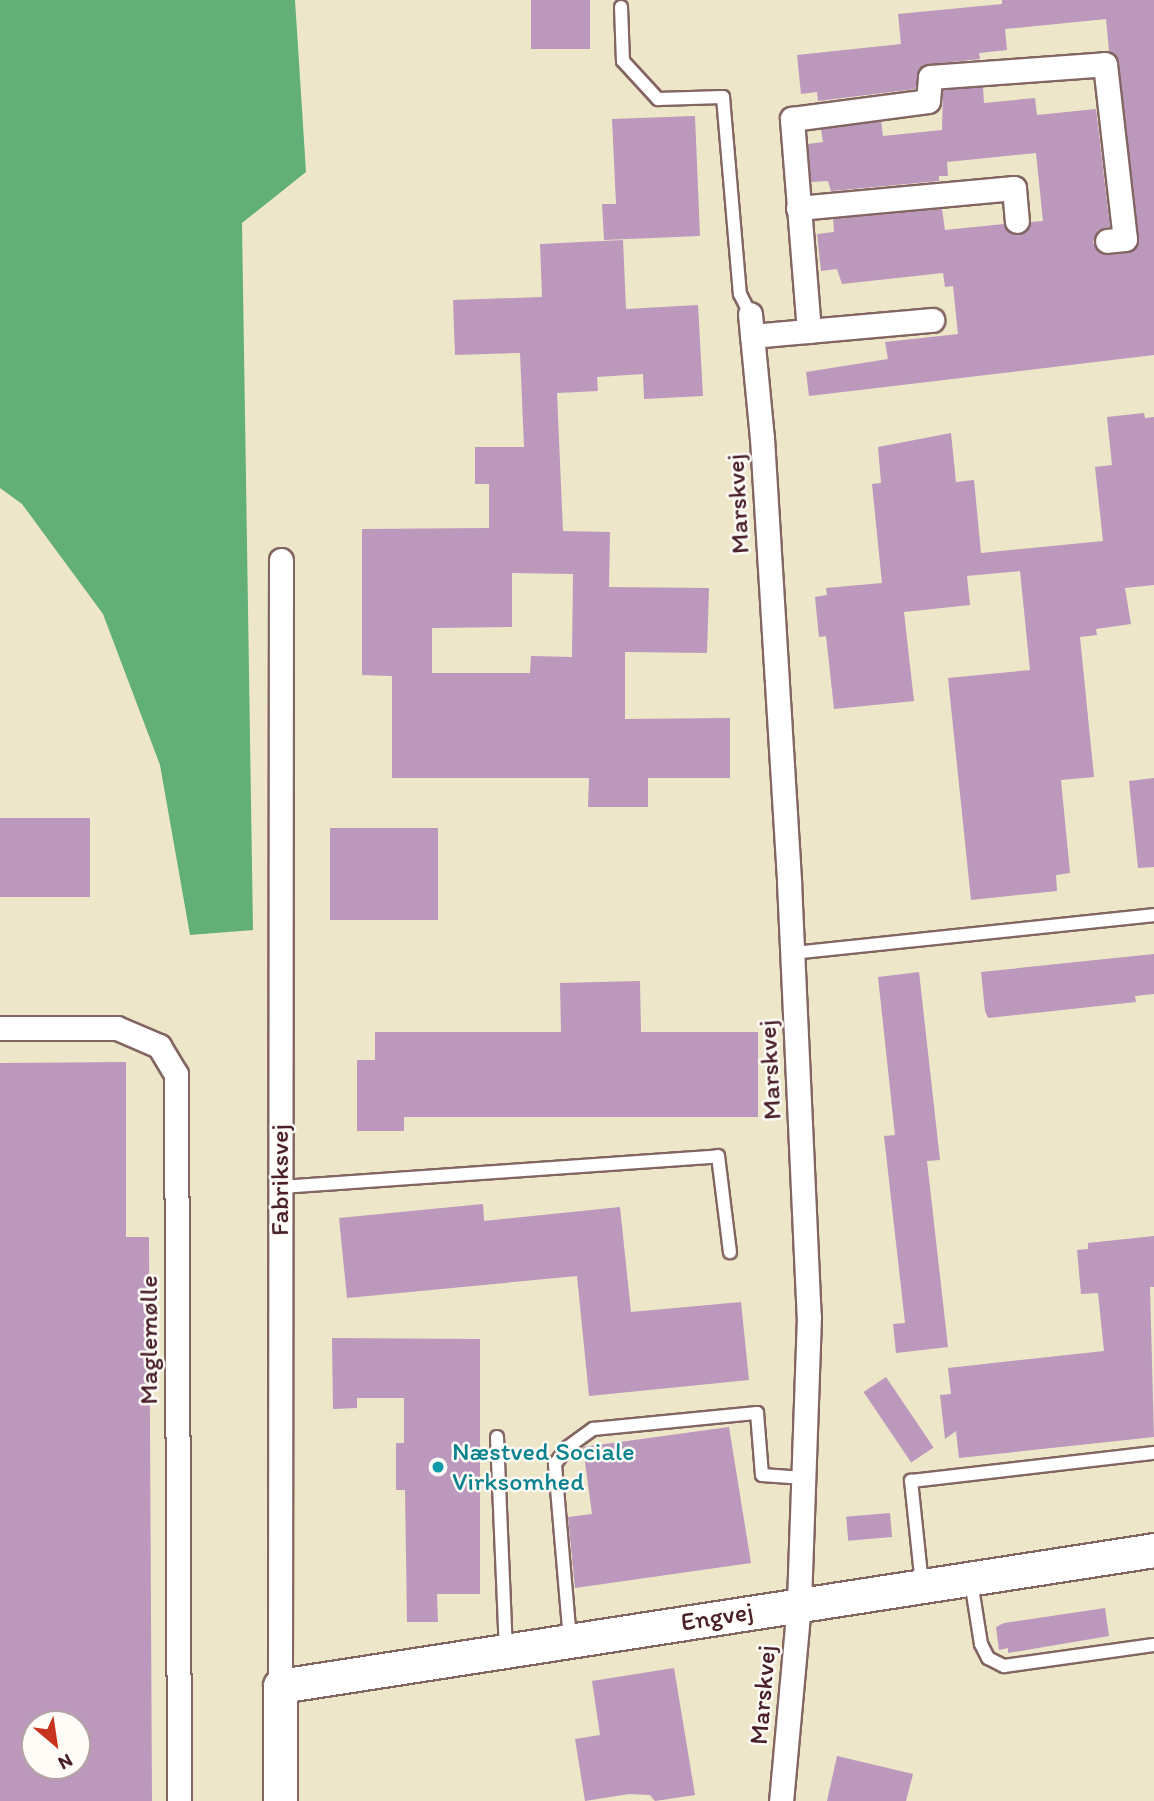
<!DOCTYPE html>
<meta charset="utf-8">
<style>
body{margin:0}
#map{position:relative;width:1154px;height:1801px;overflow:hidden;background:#ede6c9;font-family:Itim,sans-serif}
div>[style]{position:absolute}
.forest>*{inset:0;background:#62af78}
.building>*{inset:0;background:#bb98bc;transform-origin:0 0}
.roads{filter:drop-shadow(2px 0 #836562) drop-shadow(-2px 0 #836562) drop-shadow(0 2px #836562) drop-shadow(0 -2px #836562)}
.lane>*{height:12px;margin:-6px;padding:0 6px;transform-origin:6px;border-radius:6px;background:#fff}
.street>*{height:23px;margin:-11.5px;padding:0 11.5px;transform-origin:11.5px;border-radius:11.5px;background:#fff}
.secondary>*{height:33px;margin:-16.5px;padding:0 16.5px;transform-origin:16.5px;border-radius:16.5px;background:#fff}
.dots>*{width:19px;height:19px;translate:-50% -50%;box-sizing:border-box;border:4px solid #fdfcf7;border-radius:50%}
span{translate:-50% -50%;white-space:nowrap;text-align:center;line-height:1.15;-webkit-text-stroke:5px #fdfcf7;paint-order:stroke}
.street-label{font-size:26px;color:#4a1f2b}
.culture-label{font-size:26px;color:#0d838f}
.left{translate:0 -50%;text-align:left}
.north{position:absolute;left:21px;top:1710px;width:70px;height:70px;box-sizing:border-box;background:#fdfcf7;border:2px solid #b5a4a5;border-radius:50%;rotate:151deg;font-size:19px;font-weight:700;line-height:28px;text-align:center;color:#4a1f2b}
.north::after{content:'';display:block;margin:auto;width:24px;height:32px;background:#c8321e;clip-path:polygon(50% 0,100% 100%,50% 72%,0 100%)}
</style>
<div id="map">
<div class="forest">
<div style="clip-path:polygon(0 0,295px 0,306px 172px,242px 223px,253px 930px,190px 935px,160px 765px,103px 614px,22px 504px,0 488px)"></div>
</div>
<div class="building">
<div style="left:531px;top:0;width:59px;height:49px"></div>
<div style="clip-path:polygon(1002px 0,1154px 0,1154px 355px,809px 396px,806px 372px,888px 359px,885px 342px,958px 334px,953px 286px,945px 287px,943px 273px,842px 284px,837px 269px,821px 271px,817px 234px,834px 232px,833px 219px,942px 209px,945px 230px,1004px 224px,1018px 235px,1026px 232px,1031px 222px,1043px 221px,1036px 153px,947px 162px,948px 176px,939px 176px,939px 181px,831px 191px,828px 181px,811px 182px,808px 144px,823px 142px,821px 129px,881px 121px,883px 136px,942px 130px,943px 90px,983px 87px,984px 103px,1035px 98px,1037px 115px,1096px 109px,1110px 227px,1098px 230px,1093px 243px,1108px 255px,1127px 253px,1137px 245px,1119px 62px,1109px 51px,1106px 19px,1005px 29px,1007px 50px,979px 53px,980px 59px,923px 65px,915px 89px,818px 101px,817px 92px,801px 94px,797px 55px,901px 44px,898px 14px,1002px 4px)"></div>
<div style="clip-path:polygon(695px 116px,700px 236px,604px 240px,602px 204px,616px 204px,612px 119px)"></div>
<div style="clip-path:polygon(evenodd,623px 240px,626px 309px,698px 305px,703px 396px,644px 399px,643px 374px,597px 377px,598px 391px,557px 393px,563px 531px,610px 532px,609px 587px,709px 588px,707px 653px,625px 652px,625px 719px,730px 718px,730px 778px,648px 778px,648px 807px,588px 807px,589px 778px,392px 778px,392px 676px,362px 675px,362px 529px,489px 528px,489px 484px,475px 484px,475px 447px,524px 447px,520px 353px,455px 355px,453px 300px,542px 297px,540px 244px,623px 240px,512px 573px,573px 574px,572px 657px,531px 656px,530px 673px,432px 673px,432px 628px,512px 627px,512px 573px)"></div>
<div style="clip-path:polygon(1144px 413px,1145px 418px,1154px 417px,1154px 585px,1125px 588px,1131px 624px,1096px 629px,1097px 635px,1080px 637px,1094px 777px,1061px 780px,1070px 873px,1056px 875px,1057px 891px,971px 900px,948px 678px,1030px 670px,1020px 571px,967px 576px,970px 605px,904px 612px,914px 701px,834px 709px,826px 636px,819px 637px,815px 597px,827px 595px,826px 588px,882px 583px,872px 484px,881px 483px,878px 447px,951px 433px,956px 482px,974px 480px,981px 553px,1103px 541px,1095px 467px,1112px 465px,1107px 417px)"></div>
<div style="clip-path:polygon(1154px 778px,1154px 867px,1138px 868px,1129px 781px)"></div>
<div style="left:90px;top:818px;width:79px;height:90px;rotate:90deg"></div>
<div style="left:330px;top:828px;width:108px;height:92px"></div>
<div style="clip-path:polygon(1154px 954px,1154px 994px,1135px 996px,1136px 1002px,988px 1018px,985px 1011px,981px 972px)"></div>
<div style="clip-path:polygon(919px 972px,940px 1160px,927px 1161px,948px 1347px,896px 1353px,893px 1324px,905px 1323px,884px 1136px,895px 1135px,878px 977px)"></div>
<div style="clip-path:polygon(640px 981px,641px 1032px,758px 1032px,758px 1117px,404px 1117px,404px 1131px,357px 1131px,357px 1060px,375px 1060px,375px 1032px,561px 1032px,560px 983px)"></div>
<div style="clip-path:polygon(evenodd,126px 1062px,126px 1237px,149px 1237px,152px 1801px,0 1801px,0 1063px,126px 1062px,35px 1724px,77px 1724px,77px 1766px,35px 1766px,35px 1724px)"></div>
<div style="clip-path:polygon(483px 1204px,484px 1221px,620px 1207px,631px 1312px,741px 1302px,749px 1380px,589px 1396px,577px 1276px,347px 1298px,339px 1218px)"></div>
<div style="clip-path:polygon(1154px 1236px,1154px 1287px,1150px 1287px,1154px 1437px,959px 1458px,956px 1431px,945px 1439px,940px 1395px,951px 1394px,948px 1368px,1104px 1351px,1098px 1293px,1081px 1294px,1077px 1250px,1088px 1249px,1088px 1243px)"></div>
<div style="clip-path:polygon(332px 1338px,480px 1339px,480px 1594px,437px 1594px,438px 1622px,407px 1622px,405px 1490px,396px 1490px,396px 1443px,404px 1443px,404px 1398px,357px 1398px,357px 1408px,333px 1409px)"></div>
<div style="left:886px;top:1377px;width:85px;height:27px;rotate:56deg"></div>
<div style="clip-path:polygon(729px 1427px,751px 1563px,575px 1588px,568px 1517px,592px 1514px,583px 1447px)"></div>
<div style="left:890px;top:1513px;width:24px;height:44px;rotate:85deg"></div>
<div style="clip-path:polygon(1105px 1608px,1109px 1636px,1008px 1653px,1008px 1648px,999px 1650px,996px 1627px,1004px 1623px)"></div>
<div style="clip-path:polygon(674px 1668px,695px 1795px,655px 1801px,650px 1795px,629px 1794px,585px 1801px,575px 1739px,600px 1735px,592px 1681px)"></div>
<div style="clip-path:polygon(837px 1756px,913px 1774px,906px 1801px,827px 1801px)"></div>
</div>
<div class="roads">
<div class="lane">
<div style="left:621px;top:7px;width:54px;rotate:87.9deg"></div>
<div style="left:623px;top:61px;width:52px;rotate:47.4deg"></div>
<div style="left:658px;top:99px;width:65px;rotate:-1.8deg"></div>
<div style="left:723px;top:97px;width:198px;rotate:85.1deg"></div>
<div style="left:740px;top:294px;width:22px;rotate:63deg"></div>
<div style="left:793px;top:953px;width:363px;rotate:-6deg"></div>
<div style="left:280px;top:1187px;width:439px;rotate:-4deg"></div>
<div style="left:718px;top:1156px;width:97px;rotate:82.9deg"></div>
<div style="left:497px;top:1437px;width:213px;rotate:87.6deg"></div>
<div style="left:971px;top:1581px;width:64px;rotate:81deg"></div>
<div style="left:981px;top:1644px;width:16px;rotate:63deg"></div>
<div style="left:988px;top:1658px;width:18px;rotate:27deg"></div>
<div style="left:1004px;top:1666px;width:151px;rotate:-8deg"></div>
<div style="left:922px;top:1585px;width:105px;rotate:-96deg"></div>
<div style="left:911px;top:1481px;width:245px;rotate:-6.6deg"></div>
<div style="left:570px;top:1640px;width:177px;rotate:-94.9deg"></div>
<div style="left:555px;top:1464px;width:21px;rotate:-53deg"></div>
<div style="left:568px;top:1447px;width:31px;rotate:-36deg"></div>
<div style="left:593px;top:1429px;width:165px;rotate:-5.6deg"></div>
<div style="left:757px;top:1413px;width:62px;rotate:85.4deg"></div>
<div style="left:762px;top:1475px;width:42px;rotate:4.1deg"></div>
</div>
<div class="street">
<div style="left:798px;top:208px;width:217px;rotate:-5.3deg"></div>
<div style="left:1014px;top:188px;width:33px;rotate:85deg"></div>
<div style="left:750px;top:314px;width:125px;rotate:84.5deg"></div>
<div style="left:762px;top:438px;width:445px;rotate:86.5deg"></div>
<div style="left:789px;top:882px;width:434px;rotate:87.4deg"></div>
<div style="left:809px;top:1316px;width:288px;rotate:92deg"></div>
<div style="left:799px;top:1604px;width:198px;rotate:95.2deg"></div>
<div style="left:809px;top:331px;width:213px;rotate:-94.6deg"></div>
<div style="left:792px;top:119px;width:137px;rotate:-7.5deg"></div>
<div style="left:928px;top:101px;width:24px;rotate:-85deg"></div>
<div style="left:930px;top:77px;width:175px;rotate:-4.2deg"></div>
<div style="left:1105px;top:64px;width:176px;rotate:83.5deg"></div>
<div style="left:1125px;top:239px;width:18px;rotate:174deg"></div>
<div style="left:752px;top:336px;width:181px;rotate:-5.1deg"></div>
<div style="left:0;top:1028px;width:117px"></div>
<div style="left:117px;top:1028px;width:46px;rotate:23.2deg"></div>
<div style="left:159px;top:1046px;width:33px;rotate:59deg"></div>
<div style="left:176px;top:1074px;width:727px;rotate:89.76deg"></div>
<div style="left:280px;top:1686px;width:1126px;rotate:-89.95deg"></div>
</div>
<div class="secondary">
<div style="left:280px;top:1801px;width:115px;rotate:-90deg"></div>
<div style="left:280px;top:1686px;width:885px;rotate:-8.84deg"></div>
</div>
</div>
<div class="dots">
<div style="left:438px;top:1467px;background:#0f9aa8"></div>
</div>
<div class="street-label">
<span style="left:738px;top:504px;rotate:-93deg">Marskvej</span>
<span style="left:770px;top:1070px;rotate:-93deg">Marskvej</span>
<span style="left:280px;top:1180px;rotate:-90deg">Fabriksvej</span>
<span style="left:149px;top:1340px;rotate:-90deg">Maglemølle</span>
<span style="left:717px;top:1617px;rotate:-9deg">Engvej</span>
<span style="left:763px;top:1695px;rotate:-85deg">Marskvej</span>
</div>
<div class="culture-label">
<span class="left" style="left:452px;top:1467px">Næstved Sociale<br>Virksomhed</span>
</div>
<div class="north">N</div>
</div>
